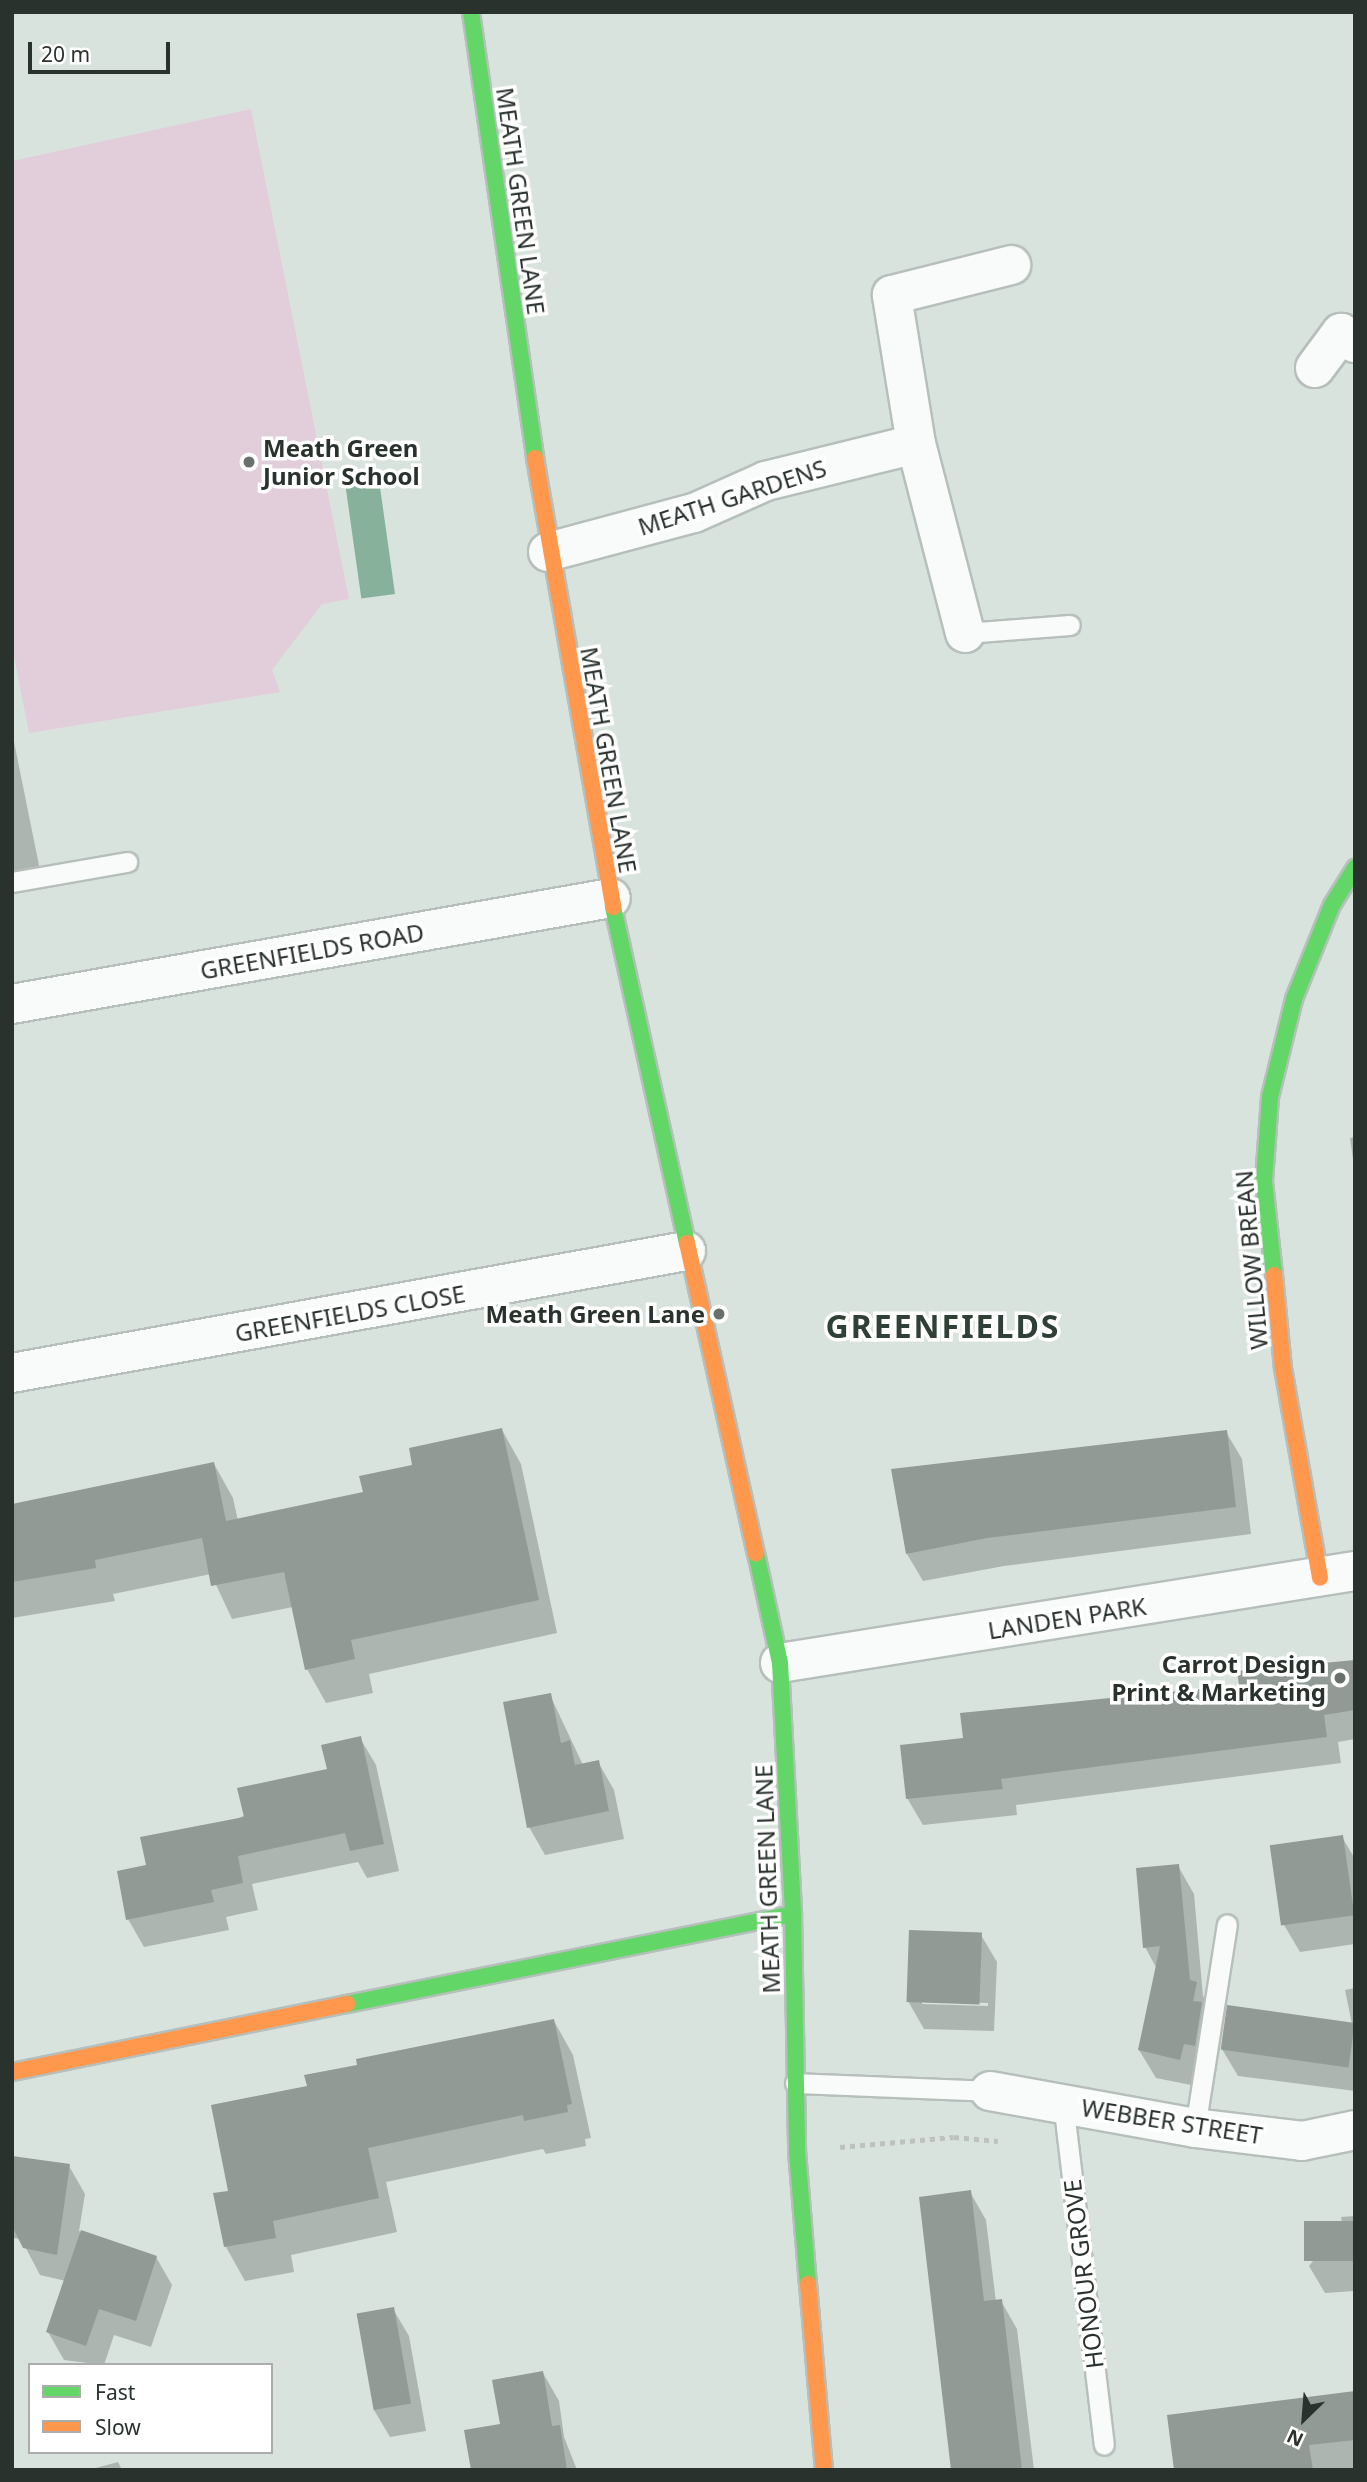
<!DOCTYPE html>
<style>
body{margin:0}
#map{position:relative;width:1367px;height:2482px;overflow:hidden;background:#d8e3dd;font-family:"Noto Sans",sans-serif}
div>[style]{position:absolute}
.green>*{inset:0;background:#e1ceda}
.water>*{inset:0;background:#88b19c;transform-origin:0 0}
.shadow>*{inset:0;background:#0003}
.building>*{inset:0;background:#919a95;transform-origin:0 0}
.path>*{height:4.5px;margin-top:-2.25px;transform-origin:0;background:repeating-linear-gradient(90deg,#bdc2be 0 5px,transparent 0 10px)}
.roads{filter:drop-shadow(2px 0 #b6bfbb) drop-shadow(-2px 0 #b6bfbb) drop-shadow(0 2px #b6bfbb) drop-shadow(0 -2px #b6bfbb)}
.lane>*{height:19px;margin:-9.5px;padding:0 9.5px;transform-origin:9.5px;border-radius:9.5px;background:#f9fbfa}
.street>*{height:38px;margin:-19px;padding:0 19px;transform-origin:19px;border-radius:19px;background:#f9fbfa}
.fast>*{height:16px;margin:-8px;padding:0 8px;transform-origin:8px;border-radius:8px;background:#63d668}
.slow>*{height:16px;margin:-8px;padding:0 8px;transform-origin:8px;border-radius:8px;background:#ff974d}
.dots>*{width:19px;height:19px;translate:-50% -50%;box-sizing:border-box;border:4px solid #fff;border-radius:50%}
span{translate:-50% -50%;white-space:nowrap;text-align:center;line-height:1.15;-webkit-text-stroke:7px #fff;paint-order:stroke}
.street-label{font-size:24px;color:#2a322e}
.poi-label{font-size:24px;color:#2a322e;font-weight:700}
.left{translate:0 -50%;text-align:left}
.right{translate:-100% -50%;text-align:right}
.district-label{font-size:32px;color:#2f4037;font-weight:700;letter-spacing:2px}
.frame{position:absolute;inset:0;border:14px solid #2a322e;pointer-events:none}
.legend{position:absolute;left:28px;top:2363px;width:245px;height:91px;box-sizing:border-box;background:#fff;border:2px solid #aaadab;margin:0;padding:9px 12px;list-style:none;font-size:21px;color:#2a322e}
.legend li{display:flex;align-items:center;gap:14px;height:35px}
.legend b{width:35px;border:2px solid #aaadab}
.north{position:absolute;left:1269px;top:2384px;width:70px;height:70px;-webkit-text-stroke:5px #fff;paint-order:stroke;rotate:205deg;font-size:19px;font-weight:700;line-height:28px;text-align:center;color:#2a322e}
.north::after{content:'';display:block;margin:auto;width:24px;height:32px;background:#2a322e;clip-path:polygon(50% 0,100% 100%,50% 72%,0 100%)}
.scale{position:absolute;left:28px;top:42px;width:142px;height:32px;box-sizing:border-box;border:4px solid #2a322e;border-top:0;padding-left:9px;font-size:21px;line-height:24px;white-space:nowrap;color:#2a322e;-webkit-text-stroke:5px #fff;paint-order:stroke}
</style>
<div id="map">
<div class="green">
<div style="clip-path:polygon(251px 109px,349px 599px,322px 604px,272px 670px,280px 692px,29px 733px,12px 646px,12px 161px)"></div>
</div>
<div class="water">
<div style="left:379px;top:480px;width:115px;height:34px;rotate:82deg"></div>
</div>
<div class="shadow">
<div style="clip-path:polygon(12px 732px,41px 875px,12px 880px)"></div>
<div style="clip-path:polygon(1355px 1137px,1355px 1173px,1350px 1138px)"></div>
<div style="clip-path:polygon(502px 1430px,521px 1464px,557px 1633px,369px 1674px,373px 1693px,326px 1703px,307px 1669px,293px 1607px,232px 1619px,211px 1574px,113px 1594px,115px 1601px,12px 1618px,12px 1505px,214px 1464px,233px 1498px,238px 1521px,365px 1494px,415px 1466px)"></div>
<div style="clip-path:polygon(1226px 1432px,1242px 1459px,1251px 1534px,1004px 1566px,923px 1581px,907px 1554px)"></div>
<div style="clip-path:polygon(1355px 1662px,1355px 1739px,1338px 1742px,1341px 1763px,1016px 1805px,1017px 1815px,923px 1825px,907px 1798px,965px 1740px,1241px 1687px,1239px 1673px)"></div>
<div style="clip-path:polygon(550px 1695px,583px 1765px,598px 1762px,614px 1790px,624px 1839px,545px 1855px,529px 1827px)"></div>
<div style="clip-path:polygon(360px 1738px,376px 1765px,399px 1871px,367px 1878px,358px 1862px,252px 1884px,258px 1910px,226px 1917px,229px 1930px,144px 1947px,128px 1919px,148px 1867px,329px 1770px)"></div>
<div style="clip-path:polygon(1342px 1837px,1355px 1859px,1355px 1944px,1300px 1952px,1284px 1925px)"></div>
<div style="clip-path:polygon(1178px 1866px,1194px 1894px,1203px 1996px,1212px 2011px,1196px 2086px,1156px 2078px,1139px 2050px,1157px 1969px,1145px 1947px)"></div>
<div style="clip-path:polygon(evenodd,981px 1935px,997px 1962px,994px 2031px,924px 2029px,908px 2001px,981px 1935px,922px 2001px,988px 2003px,988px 2006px,922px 2004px,922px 2001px)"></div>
<div style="clip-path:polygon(1355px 1988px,1355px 2091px,1238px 2076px,1222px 2049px,1352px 2024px,1345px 1990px)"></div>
<div style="clip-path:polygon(554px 2021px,573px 2055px,591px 2138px,585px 2139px,586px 2146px,546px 2154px,543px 2149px,386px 2182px,397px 2232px,291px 2255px,294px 2272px,245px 2281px,226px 2247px,215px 2195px,230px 2192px,309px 2087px)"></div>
<div style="clip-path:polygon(12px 2158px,69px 2166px,85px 2194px,79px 2231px,156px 2257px,172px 2285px,151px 2347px,114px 2335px,104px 2365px,64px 2360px,48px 2332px,66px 2281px,40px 2275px,21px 2239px,12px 2238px)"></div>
<div style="clip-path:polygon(970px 2192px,986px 2220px,996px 2302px,1001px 2301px,1017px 2329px,1034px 2470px,951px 2470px)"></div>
<div style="clip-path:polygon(1355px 2216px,1355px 2301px,1354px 2291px,1325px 2293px,1309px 2266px,1342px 2224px,1341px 2217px)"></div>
<div style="clip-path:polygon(393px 2309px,409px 2336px,426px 2431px,390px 2437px,374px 2410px)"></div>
<div style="clip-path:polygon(543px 2373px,559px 2401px,564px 2437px,577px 2470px,472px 2470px)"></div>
<div style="clip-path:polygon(1355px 2395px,1355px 2470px,1176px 2470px)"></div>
<div style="clip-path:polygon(118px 2462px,122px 2470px,88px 2470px)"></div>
</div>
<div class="building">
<div style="clip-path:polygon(502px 1428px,539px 1600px,351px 1640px,355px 1659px,305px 1670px,284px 1572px,211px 1586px,202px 1538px,95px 1560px,96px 1568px,12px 1582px,12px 1504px,214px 1462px,226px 1521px,363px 1492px,359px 1476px,412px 1465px,409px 1448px)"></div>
<div style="clip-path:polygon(1227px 1430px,1236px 1507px,987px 1538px,906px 1554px,891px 1469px)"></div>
<div style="clip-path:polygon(1355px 1660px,1355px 1710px,1324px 1715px,1327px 1737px,1001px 1779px,1003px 1789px,906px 1799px,900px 1745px,963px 1738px,960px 1713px,1239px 1685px,1237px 1671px)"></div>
<div style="clip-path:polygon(551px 1693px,561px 1743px,570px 1740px,575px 1765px,599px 1760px,609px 1811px,527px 1828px,503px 1702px)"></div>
<div style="clip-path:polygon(361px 1736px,384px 1844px,350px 1851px,345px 1833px,238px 1856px,243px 1883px,211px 1890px,214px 1902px,126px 1920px,117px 1871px,146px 1865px,140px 1837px,244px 1817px,237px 1788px,327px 1769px,321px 1745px)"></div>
<div style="left:1343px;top:1835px;width:81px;height:74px;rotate:82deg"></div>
<div style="clip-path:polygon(1179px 1864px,1190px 1980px,1197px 1982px,1193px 2001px,1202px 2002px,1195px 2046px,1184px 2044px,1180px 2060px,1138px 2050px,1160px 1946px,1143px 1948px,1136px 1868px)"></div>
<div style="left:909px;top:1930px;width:73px;height:72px;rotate:2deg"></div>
<div style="left:1227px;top:2005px;width:129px;height:45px;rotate:8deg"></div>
<div style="clip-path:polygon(554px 2019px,572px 2104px,567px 2105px,568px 2112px,524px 2121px,523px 2115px,368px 2148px,379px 2198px,273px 2221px,276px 2238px,224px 2247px,213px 2193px,228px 2191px,211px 2105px,307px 2086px,304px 2075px,357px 2065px,356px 2059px)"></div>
<div style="clip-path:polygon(12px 2156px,70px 2164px,57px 2255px,23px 2248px,12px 2226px)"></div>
<div style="clip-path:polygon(971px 2190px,984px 2301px,1002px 2299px,1022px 2470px,951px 2470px,919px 2197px)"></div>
<div style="left:1355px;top:2221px;width:40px;height:51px;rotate:90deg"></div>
<div style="clip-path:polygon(81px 2230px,157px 2256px,136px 2321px,99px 2309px,86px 2346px,46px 2332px)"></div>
<div style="left:394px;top:2307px;width:98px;height:38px;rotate:80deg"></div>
<div style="clip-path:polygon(543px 2371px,552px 2426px,560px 2425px,567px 2470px,471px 2470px,464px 2430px,500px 2424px,492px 2380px)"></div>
<div style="clip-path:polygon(1355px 2391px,1355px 2440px,1309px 2445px,1313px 2470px,1174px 2470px,1167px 2415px)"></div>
</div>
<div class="path">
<div style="left:840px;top:2147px;width:114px;rotate:-5deg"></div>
<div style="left:954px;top:2137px;width:44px;rotate:5.2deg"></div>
</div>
<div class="roads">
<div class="lane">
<div style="left:965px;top:633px;width:105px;rotate:-4.4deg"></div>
<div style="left:12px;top:882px;width:117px;rotate:-9.9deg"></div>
<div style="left:795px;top:2083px;width:195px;rotate:2.3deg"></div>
<div style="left:1063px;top:2102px;width:345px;rotate:83.2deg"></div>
<div style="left:1195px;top:2128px;width:206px;rotate:-81.1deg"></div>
</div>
<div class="street">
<div style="left:1315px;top:368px;width:44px;rotate:-53.4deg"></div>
<div style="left:1341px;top:333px;width:17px;rotate:36deg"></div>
<div style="left:548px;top:552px;width:151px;rotate:-15deg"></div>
<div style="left:694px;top:513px;width:79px;rotate:-24deg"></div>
<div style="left:766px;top:481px;width:154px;rotate:-13.9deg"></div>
<div style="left:965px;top:633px;width:195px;rotate:-104.5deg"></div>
<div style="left:916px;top:444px;width:151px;rotate:-99.2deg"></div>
<div style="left:892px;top:295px;width:123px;rotate:-14.1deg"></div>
<div style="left:12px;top:1004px;width:608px;rotate:-10.04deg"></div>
<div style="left:12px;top:1373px;width:685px;rotate:-10.26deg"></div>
<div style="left:780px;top:1663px;width:582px;rotate:-9.09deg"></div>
<div style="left:990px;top:2091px;width:208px;rotate:10.2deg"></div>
<div style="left:1195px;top:2128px;width:108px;rotate:6.9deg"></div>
<div style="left:1302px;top:2141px;width:54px;rotate:-11.7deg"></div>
</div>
<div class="fast">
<div style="left:471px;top:12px;width:451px;rotate:81.8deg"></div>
<div style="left:613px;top:907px;width:344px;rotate:77.6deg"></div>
<div style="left:1274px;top:1275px;width:95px;rotate:-96.1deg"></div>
<div style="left:1264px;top:1181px;width:84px;rotate:-85.9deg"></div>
<div style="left:1270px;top:1097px;width:101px;rotate:-76.2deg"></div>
<div style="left:1294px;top:999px;width:101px;rotate:-68deg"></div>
<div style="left:1332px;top:905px;width:44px;rotate:-58.1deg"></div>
<div style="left:756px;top:1553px;width:113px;rotate:77.7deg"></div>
<div style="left:780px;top:1663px;width:251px;rotate:87deg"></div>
<div style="left:793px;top:1914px;width:237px;rotate:89deg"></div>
<div style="left:797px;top:2151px;width:133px;rotate:85.3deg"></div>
<div style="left:347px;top:2004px;width:455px;rotate:-11.4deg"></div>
</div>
<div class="slow">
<div style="left:535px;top:458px;width:456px;rotate:80.1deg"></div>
<div style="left:687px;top:1243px;width:318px;rotate:77.5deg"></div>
<div style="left:1274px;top:1275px;width:93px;rotate:84.5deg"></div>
<div style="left:1283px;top:1368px;width:213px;rotate:80deg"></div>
<div style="left:12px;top:2072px;width:342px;rotate:-11.5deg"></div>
<div style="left:808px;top:2284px;width:187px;rotate:85.1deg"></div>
</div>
</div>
<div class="dots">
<div style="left:249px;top:462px;background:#67706b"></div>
<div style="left:719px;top:1314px;background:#67706b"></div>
<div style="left:1340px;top:1678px;background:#67706b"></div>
</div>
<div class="street-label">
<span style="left:521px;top:201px;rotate:82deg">MEATH GREEN LANE</span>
<span style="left:732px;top:497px;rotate:-18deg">MEATH GARDENS</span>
<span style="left:609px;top:760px;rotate:80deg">MEATH GREEN LANE</span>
<span style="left:312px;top:951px;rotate:-10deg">GREENFIELDS ROAD</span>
<span style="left:1251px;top:1260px;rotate:-95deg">WILLOW BREAN</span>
<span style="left:350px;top:1313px;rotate:-10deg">GREENFIELDS CLOSE</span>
<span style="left:1067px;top:1618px;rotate:-9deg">LANDEN PARK</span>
<span style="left:767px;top:1879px;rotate:-92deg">MEATH GREEN LANE</span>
<span style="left:1172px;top:2121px;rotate:9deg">WEBBER STREET</span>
<span style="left:1083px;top:2274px;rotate:-97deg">HONOUR GROVE</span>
</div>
<div class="poi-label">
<span class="left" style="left:263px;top:462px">Meath Green<br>Junior School</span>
<span class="right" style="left:705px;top:1314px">Meath Green Lane</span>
<span class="right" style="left:1326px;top:1678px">Carrot Design<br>Print &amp; Marketing</span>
</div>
<div class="district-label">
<span style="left:943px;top:1326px">GREENFIELDS</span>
</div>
<div class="frame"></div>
<ul class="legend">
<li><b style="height:9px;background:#63d668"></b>Fast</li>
<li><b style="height:9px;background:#ff974d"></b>Slow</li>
</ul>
<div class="north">N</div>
<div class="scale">20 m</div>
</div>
